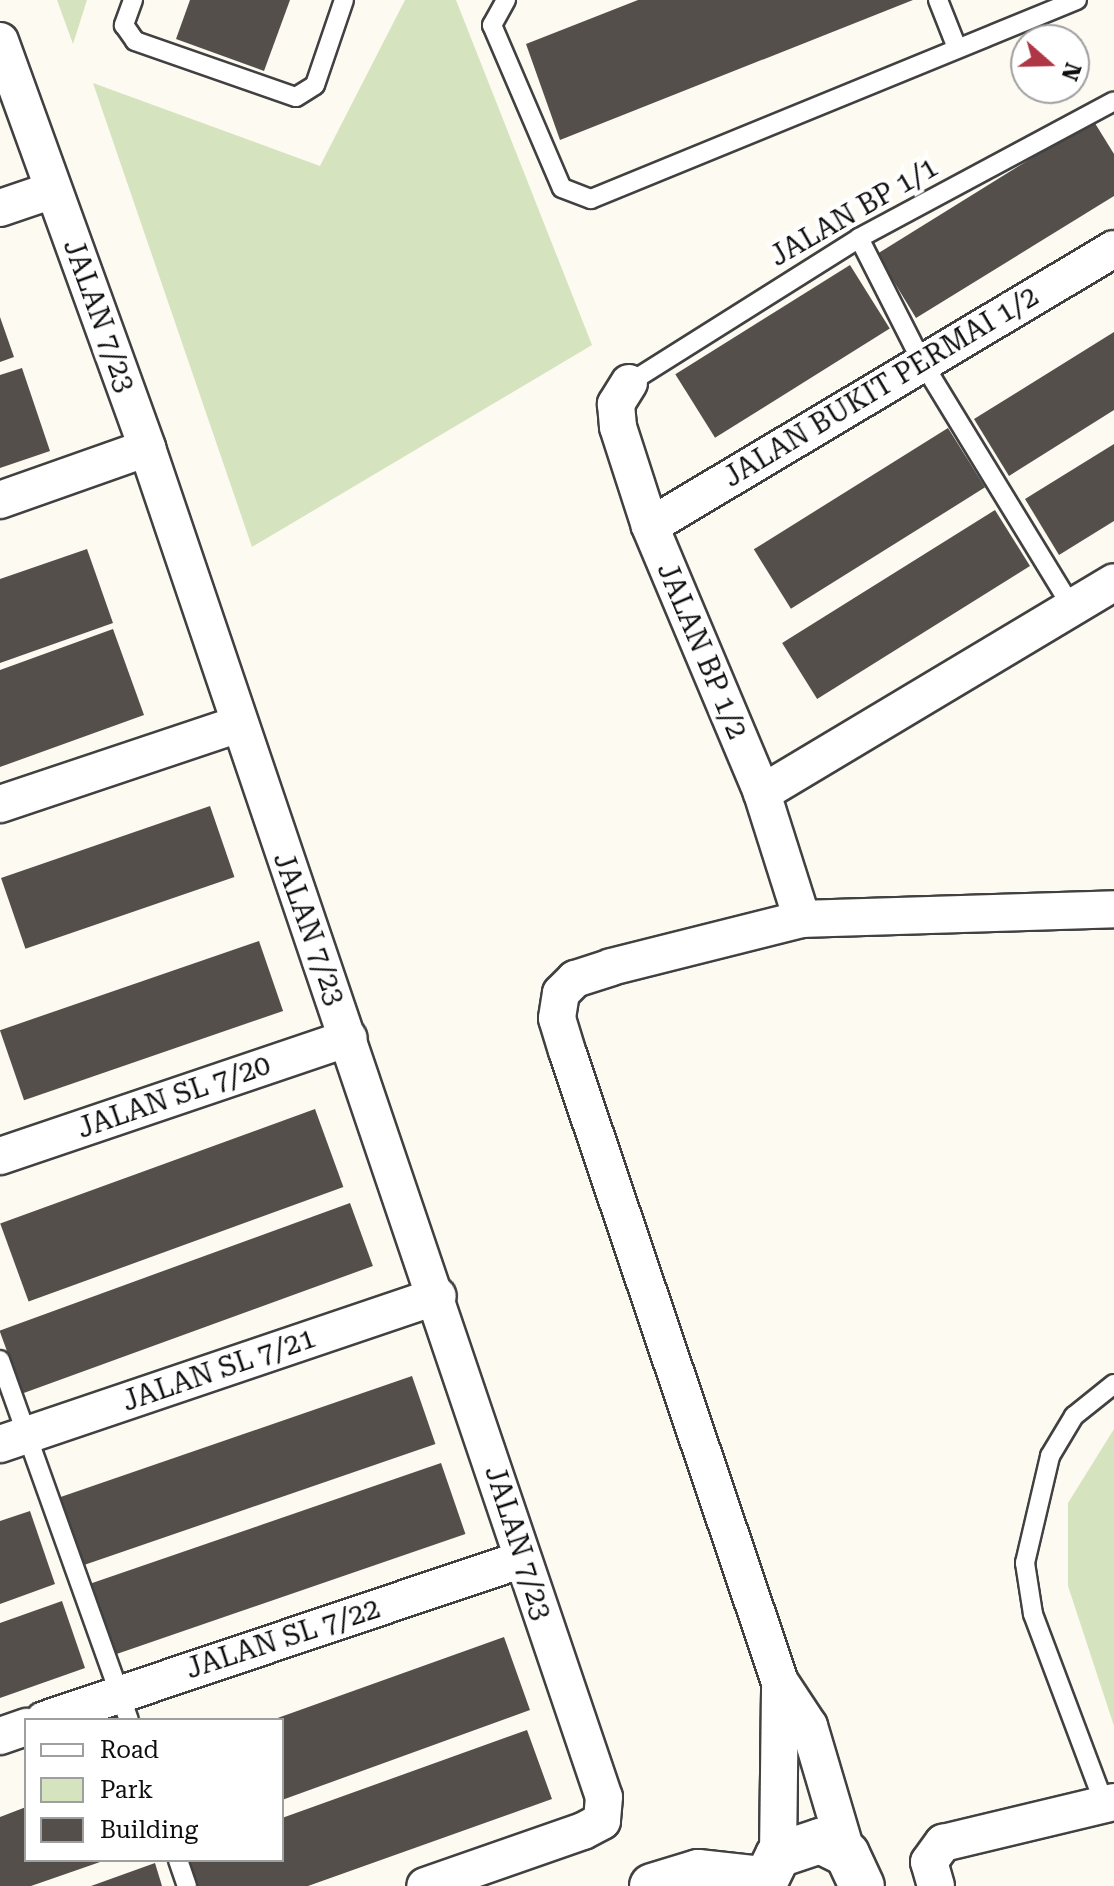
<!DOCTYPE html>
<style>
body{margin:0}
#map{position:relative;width:1114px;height:1886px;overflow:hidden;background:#fdfaf1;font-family:"Roboto Serif",serif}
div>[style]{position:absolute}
.green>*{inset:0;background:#d5e4be}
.building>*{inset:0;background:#554f4c;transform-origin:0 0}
.roads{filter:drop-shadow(2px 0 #414141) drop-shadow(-2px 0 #414141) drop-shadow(0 2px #414141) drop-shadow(0 -2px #414141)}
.service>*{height:18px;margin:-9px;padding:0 9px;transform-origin:9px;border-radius:9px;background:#fff}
.minor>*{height:36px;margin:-18px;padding:0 18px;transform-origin:18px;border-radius:18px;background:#fff}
.tertiary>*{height:44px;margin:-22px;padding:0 22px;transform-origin:22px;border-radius:22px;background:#fff}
span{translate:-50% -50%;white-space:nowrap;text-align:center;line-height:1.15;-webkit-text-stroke:8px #fff;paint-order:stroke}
.street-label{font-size:28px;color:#0e0e0e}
.legend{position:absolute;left:24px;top:1718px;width:260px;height:144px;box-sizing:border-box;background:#fff;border:2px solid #9f9f9f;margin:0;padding:10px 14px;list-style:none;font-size:24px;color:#0e0e0e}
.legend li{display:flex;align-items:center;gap:16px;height:40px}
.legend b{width:40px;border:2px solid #9f9f9f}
.north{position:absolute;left:1010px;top:24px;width:80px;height:80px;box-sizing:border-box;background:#fff;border:2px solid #9f9f9f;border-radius:50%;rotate:110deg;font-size:22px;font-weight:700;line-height:32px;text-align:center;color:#0e0e0e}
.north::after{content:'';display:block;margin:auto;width:28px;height:36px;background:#ae3645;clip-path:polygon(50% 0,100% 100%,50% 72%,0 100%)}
</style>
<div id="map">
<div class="green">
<div style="clip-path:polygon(57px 0,87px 0,73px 44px)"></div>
<div style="clip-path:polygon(405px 0,456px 0,592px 345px,252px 547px,93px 83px,320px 166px)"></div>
<div style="clip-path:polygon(1114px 1429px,1114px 1726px,1068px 1586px,1068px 1503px)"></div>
</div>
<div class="building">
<div style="clip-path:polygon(190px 0,290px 0,264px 71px,176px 39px)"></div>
<div style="clip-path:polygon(638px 0,913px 0,560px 140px,526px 44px)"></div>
<div style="clip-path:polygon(1093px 120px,1114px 154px,1114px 196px,916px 318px,877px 254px)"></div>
<div style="left:850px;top:265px;width:75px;height:206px;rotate:58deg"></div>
<div style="clip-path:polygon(0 317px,14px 357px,0 362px)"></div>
<div style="clip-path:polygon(1114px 332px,1114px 410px,1009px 476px,974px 419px)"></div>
<div style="clip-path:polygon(22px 368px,50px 451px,0 468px,0 375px)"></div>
<div style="left:948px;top:428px;width:70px;height:229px;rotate:58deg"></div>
<div style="clip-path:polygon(1114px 444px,1114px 521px,1059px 555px,1025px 499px)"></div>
<div style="left:995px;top:510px;width:66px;height:251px;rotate:58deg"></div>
<div style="clip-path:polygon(87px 549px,113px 623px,0 663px,0 579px)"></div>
<div style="clip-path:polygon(113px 629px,144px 715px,0 767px,0 670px)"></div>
<div style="left:210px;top:806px;width:75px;height:221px;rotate:71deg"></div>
<div style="left:259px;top:941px;width:74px;height:274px;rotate:71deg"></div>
<div style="left:315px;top:1109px;width:83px;height:335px;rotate:70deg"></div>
<div style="left:350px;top:1203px;width:67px;height:373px;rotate:70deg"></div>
<div style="left:412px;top:1376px;width:72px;height:377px;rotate:71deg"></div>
<div style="left:441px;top:1463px;width:75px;height:375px;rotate:71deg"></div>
<div style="clip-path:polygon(30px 1511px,55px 1584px,0 1604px,0 1521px)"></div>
<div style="clip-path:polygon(62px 1601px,85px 1668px,0 1698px,0 1623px)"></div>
<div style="clip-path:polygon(504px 1637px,530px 1710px,282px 1800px,282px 1720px,272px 1720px)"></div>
<div style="clip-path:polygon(527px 1730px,552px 1799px,308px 1886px,196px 1886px,187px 1860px,282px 1860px,282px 1818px)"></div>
<div style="clip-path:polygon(26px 1807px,26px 1860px,103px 1861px,31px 1886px,0 1886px,0 1817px)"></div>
<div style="clip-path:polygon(155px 1863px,162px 1886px,91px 1886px)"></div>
</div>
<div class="roads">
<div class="service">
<div style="left:133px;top:0;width:27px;rotate:110deg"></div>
<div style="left:124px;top:25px;width:19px;rotate:55deg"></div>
<div style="left:135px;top:41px;width:170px;rotate:19.2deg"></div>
<div style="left:296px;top:97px;width:22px;rotate:-32deg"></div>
<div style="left:315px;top:85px;width:90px;rotate:-71.2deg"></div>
<div style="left:506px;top:0;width:29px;rotate:119deg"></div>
<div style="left:492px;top:25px;width:177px;rotate:66.8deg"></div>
<div style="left:562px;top:188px;width:31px;rotate:21deg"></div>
<div style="left:591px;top:199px;width:525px;rotate:-22.27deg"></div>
<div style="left:938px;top:0;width:52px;rotate:68.4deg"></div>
<div style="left:859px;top:238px;width:137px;rotate:63.1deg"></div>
<div style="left:921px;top:360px;width:292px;rotate:58.6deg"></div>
<div style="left:629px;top:383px;width:272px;rotate:-32.2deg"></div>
<div style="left:859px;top:238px;width:289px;rotate:-28.2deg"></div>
<div style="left:0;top:1360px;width:382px;rotate:70.3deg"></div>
<div style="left:1104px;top:1803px;width:202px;rotate:-110.6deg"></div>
<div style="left:1033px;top:1614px;width:52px;rotate:-98.9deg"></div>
<div style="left:1025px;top:1563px;width:110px;rotate:-76.8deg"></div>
<div style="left:1050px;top:1456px;width:47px;rotate:-59deg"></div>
<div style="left:1074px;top:1416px;width:51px;rotate:-38.7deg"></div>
<div style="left:178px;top:1860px;width:28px;rotate:71deg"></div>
</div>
<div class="minor">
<div style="left:0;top:41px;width:433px;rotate:70.1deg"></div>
<div style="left:147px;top:448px;width:1424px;rotate:71.29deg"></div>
<div style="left:604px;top:1797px;width:24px;rotate:95deg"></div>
<div style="left:602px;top:1821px;width:21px;rotate:152deg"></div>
<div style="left:583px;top:1831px;width:167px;rotate:160.8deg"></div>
<div style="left:0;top:208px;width:56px;rotate:-18.8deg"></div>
<div style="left:629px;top:383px;width:25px;rotate:122deg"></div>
<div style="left:616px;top:404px;width:23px;rotate:85deg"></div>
<div style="left:618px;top:427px;width:104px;rotate:72.1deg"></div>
<div style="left:650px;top:526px;width:290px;rotate:67.2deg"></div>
<div style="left:762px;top:793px;width:132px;rotate:72.4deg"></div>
<div style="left:0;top:500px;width:156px;rotate:-19.5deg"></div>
<div style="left:650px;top:526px;width:540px;rotate:-30.84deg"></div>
<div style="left:762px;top:793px;width:410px;rotate:-30.9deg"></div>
<div style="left:0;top:804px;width:249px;rotate:-18.5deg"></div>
<div style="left:0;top:1156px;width:368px;rotate:-18.7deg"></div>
<div style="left:0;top:1444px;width:462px;rotate:-18.7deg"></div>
<div style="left:44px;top:1720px;width:505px;rotate:-18.58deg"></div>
<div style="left:0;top:1736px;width:28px;rotate:-19deg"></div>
<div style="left:847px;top:1854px;width:134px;rotate:-106.5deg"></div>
<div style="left:809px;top:1726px;width:53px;rotate:-123.4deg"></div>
<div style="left:780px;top:1682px;width:666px;rotate:-108.65deg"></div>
<div style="left:567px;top:1051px;width:34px;rotate:-107deg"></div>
<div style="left:557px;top:1018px;width:25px;rotate:-81deg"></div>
<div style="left:561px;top:993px;width:20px;rotate:-45deg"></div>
<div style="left:575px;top:979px;width:38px;rotate:-18deg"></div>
<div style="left:611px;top:967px;width:197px;rotate:-14.1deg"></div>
<div style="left:802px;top:919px;width:312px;rotate:-1.8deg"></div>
<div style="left:778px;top:1855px;width:170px;rotate:-89.3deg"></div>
<div style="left:936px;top:1886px;width:25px;rotate:-106deg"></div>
<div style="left:929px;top:1862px;width:24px;rotate:-54deg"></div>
<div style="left:943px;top:1843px;width:176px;rotate:-13.5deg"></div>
</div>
<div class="tertiary">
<div style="left:652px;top:1886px;width:48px;rotate:-16.9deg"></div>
<div style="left:698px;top:1872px;width:66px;rotate:6.1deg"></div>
<div style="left:763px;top:1886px;width:34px;rotate:-64deg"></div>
<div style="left:778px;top:1855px;width:44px;rotate:-18.4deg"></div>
<div style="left:820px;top:1841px;width:30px;rotate:26deg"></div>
<div style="left:847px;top:1854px;width:35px;rotate:65deg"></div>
</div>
</div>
<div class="street-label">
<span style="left:854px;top:212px;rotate:-30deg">JALAN BP 1/1</span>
<span style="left:99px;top:316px;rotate:70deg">JALAN 7/23</span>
<span style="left:881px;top:387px;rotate:-31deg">JALAN BUKIT PERMAI 1/2</span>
<span style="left:702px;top:651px;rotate:67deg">JALAN BP 1/2</span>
<span style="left:309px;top:929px;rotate:70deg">JALAN 7/23</span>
<span style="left:174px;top:1097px;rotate:-19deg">JALAN SL 7/20</span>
<span style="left:219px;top:1370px;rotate:-19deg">JALAN SL 7/21</span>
<span style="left:518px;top:1543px;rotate:72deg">JALAN 7/23</span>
<span style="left:283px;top:1639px;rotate:-18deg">JALAN SL 7/22</span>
</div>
<ul class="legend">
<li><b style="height:10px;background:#fff"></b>Road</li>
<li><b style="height:22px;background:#d5e4be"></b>Park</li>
<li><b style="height:22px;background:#554f4c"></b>Building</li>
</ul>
<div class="north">N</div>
</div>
